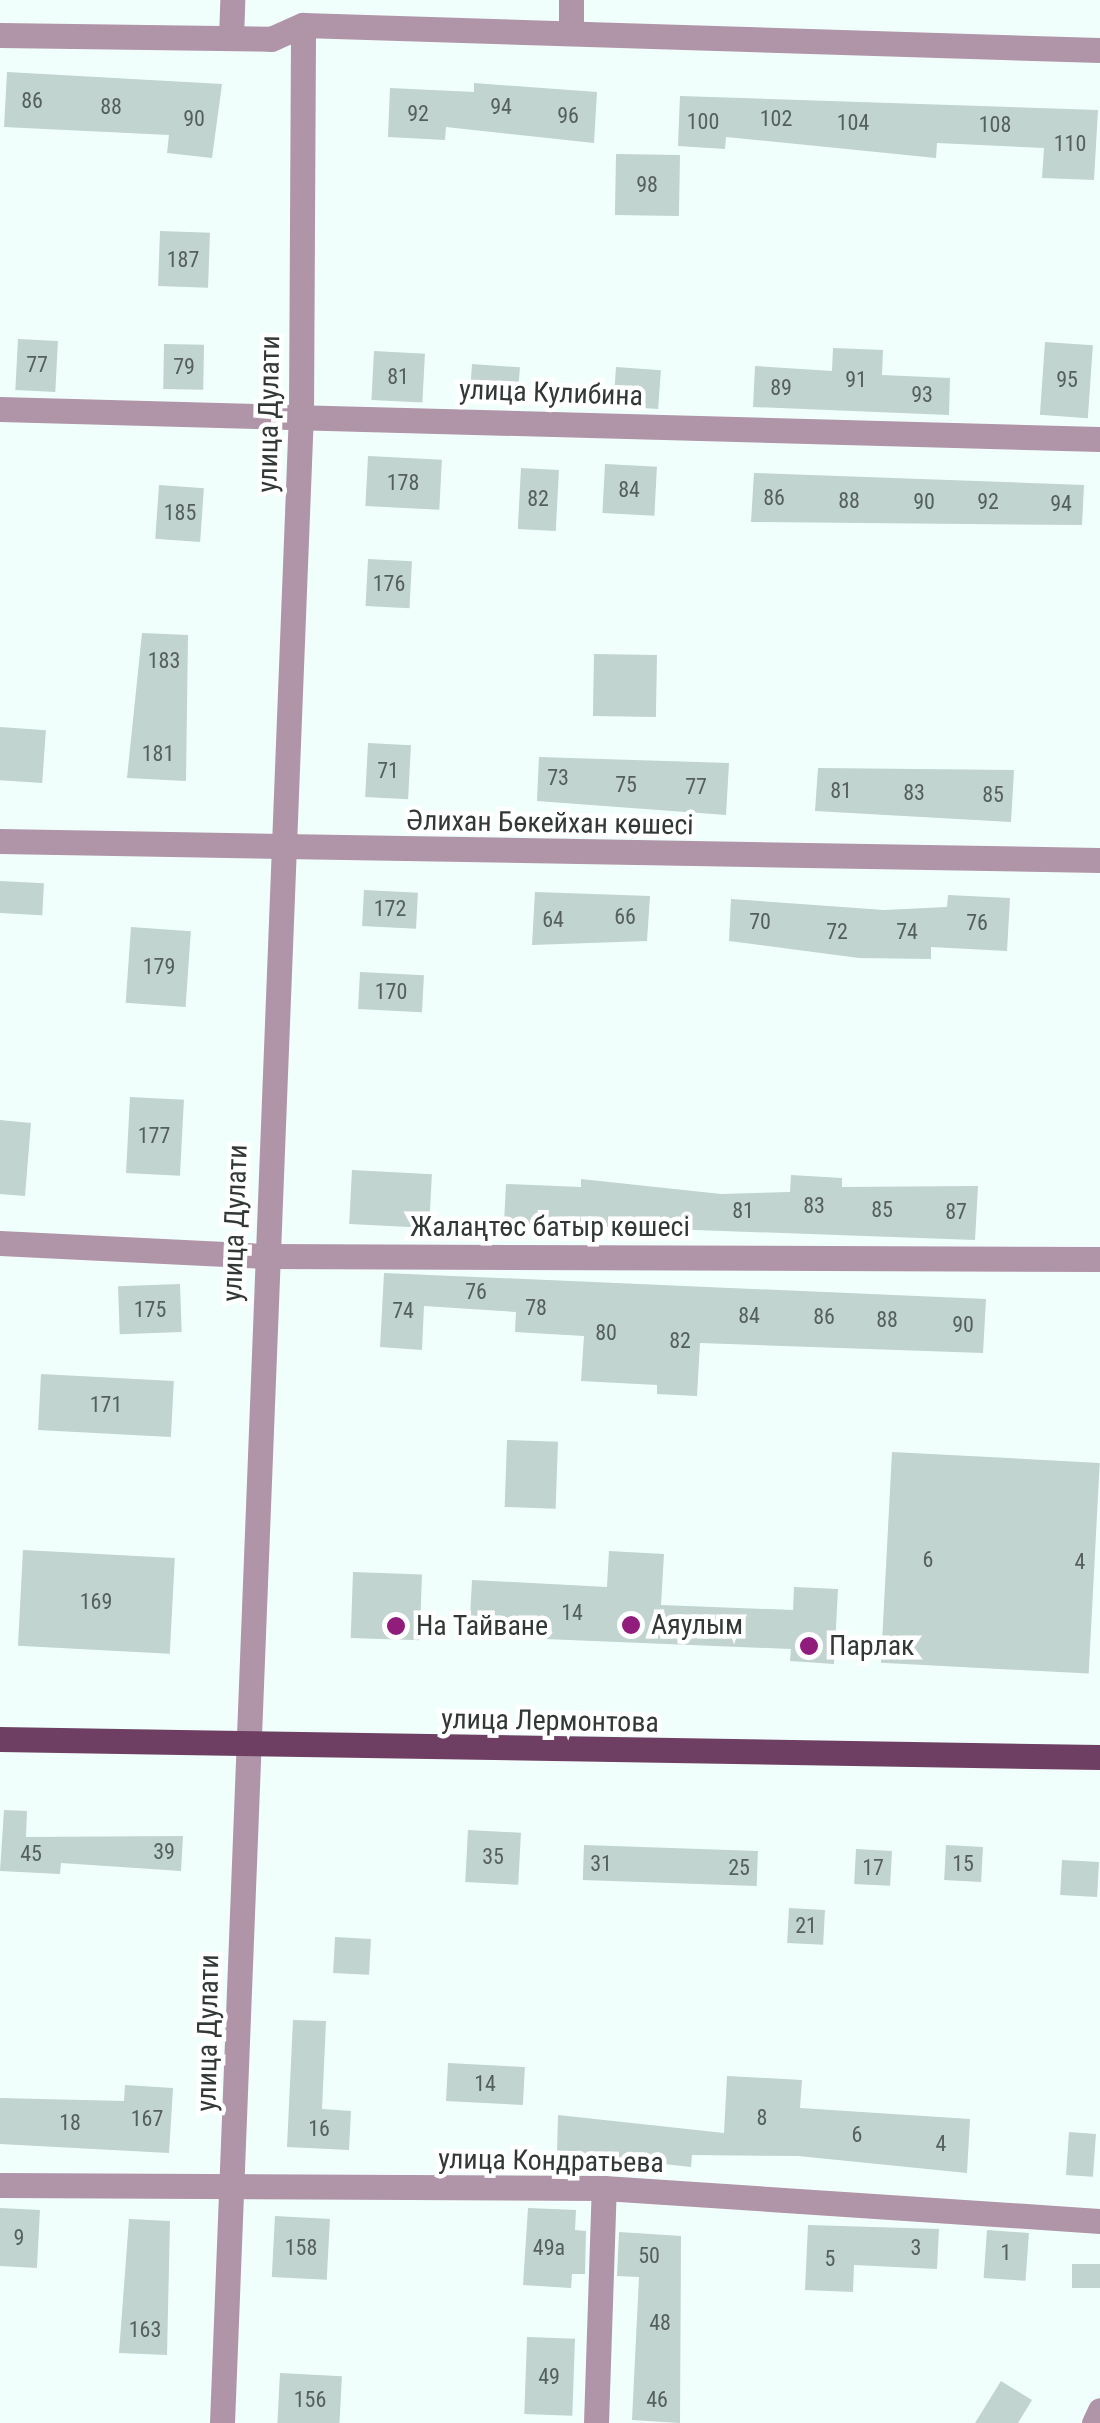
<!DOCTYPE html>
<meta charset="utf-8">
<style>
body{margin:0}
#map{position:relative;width:1100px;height:2423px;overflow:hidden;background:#f0fffb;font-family:"Roboto Condensed",sans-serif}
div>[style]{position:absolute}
.building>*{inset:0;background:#c1d4cf;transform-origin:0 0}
.minor>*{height:25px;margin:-12.5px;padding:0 12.5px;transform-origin:12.5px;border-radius:12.5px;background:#b094a7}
.major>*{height:25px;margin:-12.5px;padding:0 12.5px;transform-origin:12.5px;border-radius:12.5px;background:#6e3f62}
.dots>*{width:28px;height:28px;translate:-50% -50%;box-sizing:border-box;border:5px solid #fff;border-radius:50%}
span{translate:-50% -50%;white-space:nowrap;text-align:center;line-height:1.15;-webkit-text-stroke:9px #fff;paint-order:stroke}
.number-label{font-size:22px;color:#555f5c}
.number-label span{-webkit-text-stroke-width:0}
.street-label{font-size:28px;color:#313836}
.poi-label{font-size:28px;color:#313836}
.left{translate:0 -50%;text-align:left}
</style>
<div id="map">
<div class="building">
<div style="clip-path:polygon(7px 72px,222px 84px,212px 158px,167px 153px,169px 135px,4px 127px)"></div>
<div style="clip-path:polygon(474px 83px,597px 92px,594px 143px,446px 127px,445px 140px,388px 137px,390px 88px,474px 92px)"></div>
<div style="clip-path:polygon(680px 96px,1098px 110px,1094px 180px,1042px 178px,1044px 148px,937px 143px,936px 158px,726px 137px,725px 149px,678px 146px)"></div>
<div style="left:616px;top:154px;width:64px;height:61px;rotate:1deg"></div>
<div style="left:160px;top:231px;width:50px;height:55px;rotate:2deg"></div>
<div style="left:18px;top:339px;width:40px;height:51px;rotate:3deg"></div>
<div style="left:1045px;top:342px;width:48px;height:73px;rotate:4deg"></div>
<div style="left:164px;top:344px;width:40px;height:45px;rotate:1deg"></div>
<div style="clip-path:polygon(833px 348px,883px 350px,882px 375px,950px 378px,949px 415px,753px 407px,755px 366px,832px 371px)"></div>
<div style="left:374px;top:351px;width:51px;height:49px;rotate:3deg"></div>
<div style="left:472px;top:364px;width:48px;height:37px;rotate:4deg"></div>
<div style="left:616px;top:367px;width:45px;height:39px;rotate:4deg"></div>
<div style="left:368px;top:456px;width:74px;height:50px;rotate:3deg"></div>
<div style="left:605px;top:464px;width:52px;height:49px;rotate:3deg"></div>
<div style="left:521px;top:468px;width:38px;height:61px;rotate:3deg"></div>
<div style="clip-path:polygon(754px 473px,1084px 485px,1082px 525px,751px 522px)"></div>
<div style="left:159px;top:485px;width:45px;height:54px;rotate:4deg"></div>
<div style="left:368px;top:559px;width:44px;height:47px;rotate:3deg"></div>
<div style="clip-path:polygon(142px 633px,188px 635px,186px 781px,127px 778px)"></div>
<div style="left:594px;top:654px;width:63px;height:62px;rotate:1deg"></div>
<div style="left:0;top:727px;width:46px;height:53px;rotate:4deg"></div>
<div style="left:368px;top:743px;width:43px;height:54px;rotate:3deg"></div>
<div style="clip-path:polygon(539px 757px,729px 763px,726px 815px,537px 801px)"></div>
<div style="clip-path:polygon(818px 768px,1014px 770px,1011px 822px,815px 811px)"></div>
<div style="left:0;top:881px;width:44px;height:32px;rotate:3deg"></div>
<div style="left:364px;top:890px;width:54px;height:36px;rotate:3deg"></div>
<div style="clip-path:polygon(535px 892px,650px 896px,647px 941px,532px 945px)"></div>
<div style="clip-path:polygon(948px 895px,1010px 898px,1007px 951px,931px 947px,931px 959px,859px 958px,729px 941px,731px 899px,884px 910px,947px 907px)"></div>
<div style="left:131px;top:927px;width:60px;height:76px;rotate:4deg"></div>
<div style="left:360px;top:972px;width:64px;height:37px;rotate:3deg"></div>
<div style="left:130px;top:1097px;width:54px;height:76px;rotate:3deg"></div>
<div style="clip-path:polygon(0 1120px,31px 1123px,25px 1196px,0 1194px)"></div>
<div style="left:352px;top:1170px;width:80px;height:54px;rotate:3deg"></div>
<div style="clip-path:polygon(791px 1175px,842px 1178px,842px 1187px,978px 1186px,975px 1240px,504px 1223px,506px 1184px,581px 1187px,581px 1179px,721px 1194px,790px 1192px)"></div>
<div style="clip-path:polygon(384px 1273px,986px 1299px,983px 1353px,700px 1343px,697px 1396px,657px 1394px,657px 1385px,581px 1381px,584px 1336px,515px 1332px,516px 1312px,424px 1306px,422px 1350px,380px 1347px)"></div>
<div style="left:180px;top:1284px;width:48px;height:62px;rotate:88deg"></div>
<div style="left:41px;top:1374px;width:133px;height:56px;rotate:3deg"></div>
<div style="left:507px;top:1440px;width:51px;height:67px;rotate:2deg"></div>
<div style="left:892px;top:1452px;width:208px;height:211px;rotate:3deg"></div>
<div style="left:23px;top:1550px;width:152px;height:96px;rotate:3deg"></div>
<div style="clip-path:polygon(609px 1551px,664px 1554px,661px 1605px,793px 1610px,794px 1587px,838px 1589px,834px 1664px,790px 1661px,791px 1649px,469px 1636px,472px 1580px,607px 1587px)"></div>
<div style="left:353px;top:1572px;width:69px;height:66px;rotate:2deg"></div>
<div style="clip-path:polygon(4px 1810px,27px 1811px,26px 1837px,183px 1836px,181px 1871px,61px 1863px,60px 1874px,0 1871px)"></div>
<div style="left:468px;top:1830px;width:53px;height:52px;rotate:3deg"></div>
<div style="left:584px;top:1845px;width:174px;height:35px;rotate:2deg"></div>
<div style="left:946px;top:1845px;width:37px;height:35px;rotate:3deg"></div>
<div style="left:856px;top:1849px;width:36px;height:35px;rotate:3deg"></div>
<div style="left:1062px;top:1860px;width:37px;height:35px;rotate:3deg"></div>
<div style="left:789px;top:1908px;width:36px;height:35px;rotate:3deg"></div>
<div style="left:335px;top:1937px;width:36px;height:36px;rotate:3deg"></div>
<div style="clip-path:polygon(293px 2020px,326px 2021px,322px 2109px,351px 2111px,349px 2150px,287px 2147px)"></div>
<div style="left:448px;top:2063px;width:77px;height:38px;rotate:3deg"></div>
<div style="clip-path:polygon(727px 2076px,802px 2080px,800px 2108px,970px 2119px,967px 2173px,798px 2156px,692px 2155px,691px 2167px,557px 2152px,558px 2115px,724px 2133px)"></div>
<div style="clip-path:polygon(125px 2085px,173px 2088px,169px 2153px,0 2144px,0 2098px,124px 2101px)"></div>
<div style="left:1069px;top:2132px;width:27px;height:43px;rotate:4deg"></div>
<div style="left:0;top:2208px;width:40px;height:58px;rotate:3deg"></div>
<div style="clip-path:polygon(528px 2208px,576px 2210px,575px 2230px,586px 2231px,585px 2274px,572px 2274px,571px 2288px,523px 2285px)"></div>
<div style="left:275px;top:2216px;width:55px;height:61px;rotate:3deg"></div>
<div style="clip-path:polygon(129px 2219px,170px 2221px,167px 2355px,119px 2353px)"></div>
<div style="clip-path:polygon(808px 2225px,939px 2229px,937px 2269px,854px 2265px,853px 2292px,805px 2290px)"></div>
<div style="left:987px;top:2230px;width:42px;height:48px;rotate:4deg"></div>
<div style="clip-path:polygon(619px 2232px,681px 2236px,680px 2423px,632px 2420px,639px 2277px,617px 2276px)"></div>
<div style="left:1100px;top:2264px;width:24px;height:28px;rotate:90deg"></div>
<div style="left:527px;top:2337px;width:48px;height:77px;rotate:2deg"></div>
<div style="left:280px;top:2373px;width:62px;height:50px;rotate:3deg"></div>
<div style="clip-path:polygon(1001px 2381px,1032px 2400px,1018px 2423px,975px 2423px)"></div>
</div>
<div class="minor">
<div style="left:571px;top:32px;width:32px;rotate:-90deg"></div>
<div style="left:0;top:35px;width:271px;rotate:0.8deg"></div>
<div style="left:271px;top:39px;width:35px;rotate:-24deg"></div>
<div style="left:303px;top:25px;width:797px;rotate:1.8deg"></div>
<div style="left:231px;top:38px;width:38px;rotate:-88deg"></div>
<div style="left:0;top:409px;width:1100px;rotate:1.56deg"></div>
<div style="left:0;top:841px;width:1100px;rotate:0.99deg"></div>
<div style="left:0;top:1243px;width:264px;rotate:2.8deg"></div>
<div style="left:264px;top:1256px;width:836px;rotate:0.21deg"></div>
<div style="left:0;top:2185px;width:604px;rotate:0.28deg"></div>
<div style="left:604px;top:2188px;width:497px;rotate:3.8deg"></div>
<div style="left:222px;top:2423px;width:2009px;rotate:-87.75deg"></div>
<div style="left:301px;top:416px;width:391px;rotate:-89.7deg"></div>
<div style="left:596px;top:2423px;width:235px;rotate:-88.1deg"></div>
<div style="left:1094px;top:2423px;width:14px;rotate:-65deg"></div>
</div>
<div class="major">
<div style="left:0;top:1739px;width:1100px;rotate:0.94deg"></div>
</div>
<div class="dots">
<div style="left:631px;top:1625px;background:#901c7c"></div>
<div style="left:396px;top:1626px;background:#901c7c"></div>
<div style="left:809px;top:1646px;background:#901c7c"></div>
</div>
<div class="number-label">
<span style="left:32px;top:101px">86</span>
<span style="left:111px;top:107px">88</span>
<span style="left:501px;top:107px">94</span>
<span style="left:418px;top:114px">92</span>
<span style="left:568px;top:116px">96</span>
<span style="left:194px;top:119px">90</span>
<span style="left:776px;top:119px">102</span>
<span style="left:703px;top:122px">100</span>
<span style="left:853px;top:123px">104</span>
<span style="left:995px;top:125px">108</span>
<span style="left:1070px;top:144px">110</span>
<span style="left:647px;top:185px">98</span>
<span style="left:183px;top:260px">187</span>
<span style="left:37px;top:365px">77</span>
<span style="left:184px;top:367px">79</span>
<span style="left:398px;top:377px">81</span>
<span style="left:856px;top:380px">91</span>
<span style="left:1067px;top:380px">95</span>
<span style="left:781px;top:388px">89</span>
<span style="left:922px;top:395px">93</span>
<span style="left:403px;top:483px">178</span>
<span style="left:629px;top:490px">84</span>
<span style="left:774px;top:498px">86</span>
<span style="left:538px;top:499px">82</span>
<span style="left:849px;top:501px">88</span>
<span style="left:924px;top:502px">90</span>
<span style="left:988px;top:502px">92</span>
<span style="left:1061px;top:504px">94</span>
<span style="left:180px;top:513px">185</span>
<span style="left:389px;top:584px">176</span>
<span style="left:164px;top:661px">183</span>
<span style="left:158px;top:754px">181</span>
<span style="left:388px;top:771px">71</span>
<span style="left:558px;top:778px">73</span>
<span style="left:626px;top:785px">75</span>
<span style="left:696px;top:787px">77</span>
<span style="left:841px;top:791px">81</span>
<span style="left:914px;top:793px">83</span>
<span style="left:993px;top:795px">85</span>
<span style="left:390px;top:909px">172</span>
<span style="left:625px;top:917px">66</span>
<span style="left:553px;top:920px">64</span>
<span style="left:760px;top:922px">70</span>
<span style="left:977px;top:923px">76</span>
<span style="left:837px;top:932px">72</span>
<span style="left:907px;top:932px">74</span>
<span style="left:159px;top:967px">179</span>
<span style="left:391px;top:992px">170</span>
<span style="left:154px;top:1136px">177</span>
<span style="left:814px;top:1206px">83</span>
<span style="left:882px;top:1210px">85</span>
<span style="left:743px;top:1211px">81</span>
<span style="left:956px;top:1212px">87</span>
<span style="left:476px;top:1292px">76</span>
<span style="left:536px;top:1308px">78</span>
<span style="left:150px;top:1310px">175</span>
<span style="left:403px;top:1311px">74</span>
<span style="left:749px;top:1316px">84</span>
<span style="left:824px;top:1317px">86</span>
<span style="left:887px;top:1320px">88</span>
<span style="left:963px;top:1325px">90</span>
<span style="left:606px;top:1333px">80</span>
<span style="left:680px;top:1341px">82</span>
<span style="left:106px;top:1405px">171</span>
<span style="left:928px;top:1560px">6</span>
<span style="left:1080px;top:1562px">4</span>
<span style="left:96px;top:1602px">169</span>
<span style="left:572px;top:1613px">14</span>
<span style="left:164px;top:1852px">39</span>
<span style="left:31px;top:1854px">45</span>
<span style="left:493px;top:1857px">35</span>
<span style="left:601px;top:1864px">31</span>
<span style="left:963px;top:1864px">15</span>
<span style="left:739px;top:1868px">25</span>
<span style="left:873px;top:1868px">17</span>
<span style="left:806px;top:1926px">21</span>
<span style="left:485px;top:2084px">14</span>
<span style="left:762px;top:2118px">8</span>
<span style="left:147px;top:2119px">167</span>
<span style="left:70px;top:2123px">18</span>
<span style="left:319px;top:2129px">16</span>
<span style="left:857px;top:2135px">6</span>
<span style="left:941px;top:2144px">4</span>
<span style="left:19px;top:2238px">9</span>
<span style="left:301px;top:2248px">158</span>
<span style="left:549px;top:2248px">49а</span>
<span style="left:916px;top:2248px">3</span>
<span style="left:1006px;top:2253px">1</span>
<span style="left:649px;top:2256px">50</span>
<span style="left:830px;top:2259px">5</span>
<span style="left:660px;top:2323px">48</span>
<span style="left:145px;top:2330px">163</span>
<span style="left:549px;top:2377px">49</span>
<span style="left:310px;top:2400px">156</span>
<span style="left:657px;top:2400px">46</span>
</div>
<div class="street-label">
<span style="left:551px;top:393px;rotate:2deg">улица Кулибина</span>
<span style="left:269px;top:414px;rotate:-89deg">улица Дулати</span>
<span style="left:550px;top:823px;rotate:1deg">Әлихан Бөкейхан көшесі</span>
<span style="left:235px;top:1223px;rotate:-88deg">улица Дулати</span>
<span style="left:550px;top:1227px">Жалаңтөс батыр көшесі</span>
<span style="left:550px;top:1721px;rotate:1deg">улица Лермонтова</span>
<span style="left:208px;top:2033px;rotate:-89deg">улица Дулати</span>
<span style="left:551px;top:2161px;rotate:1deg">улица Кондратьева</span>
</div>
<div class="poi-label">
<span class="left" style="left:651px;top:1625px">Аяулым</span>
<span class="left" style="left:416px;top:1626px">На Тайване</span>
<span class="left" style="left:829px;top:1646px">Парлак</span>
</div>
</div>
